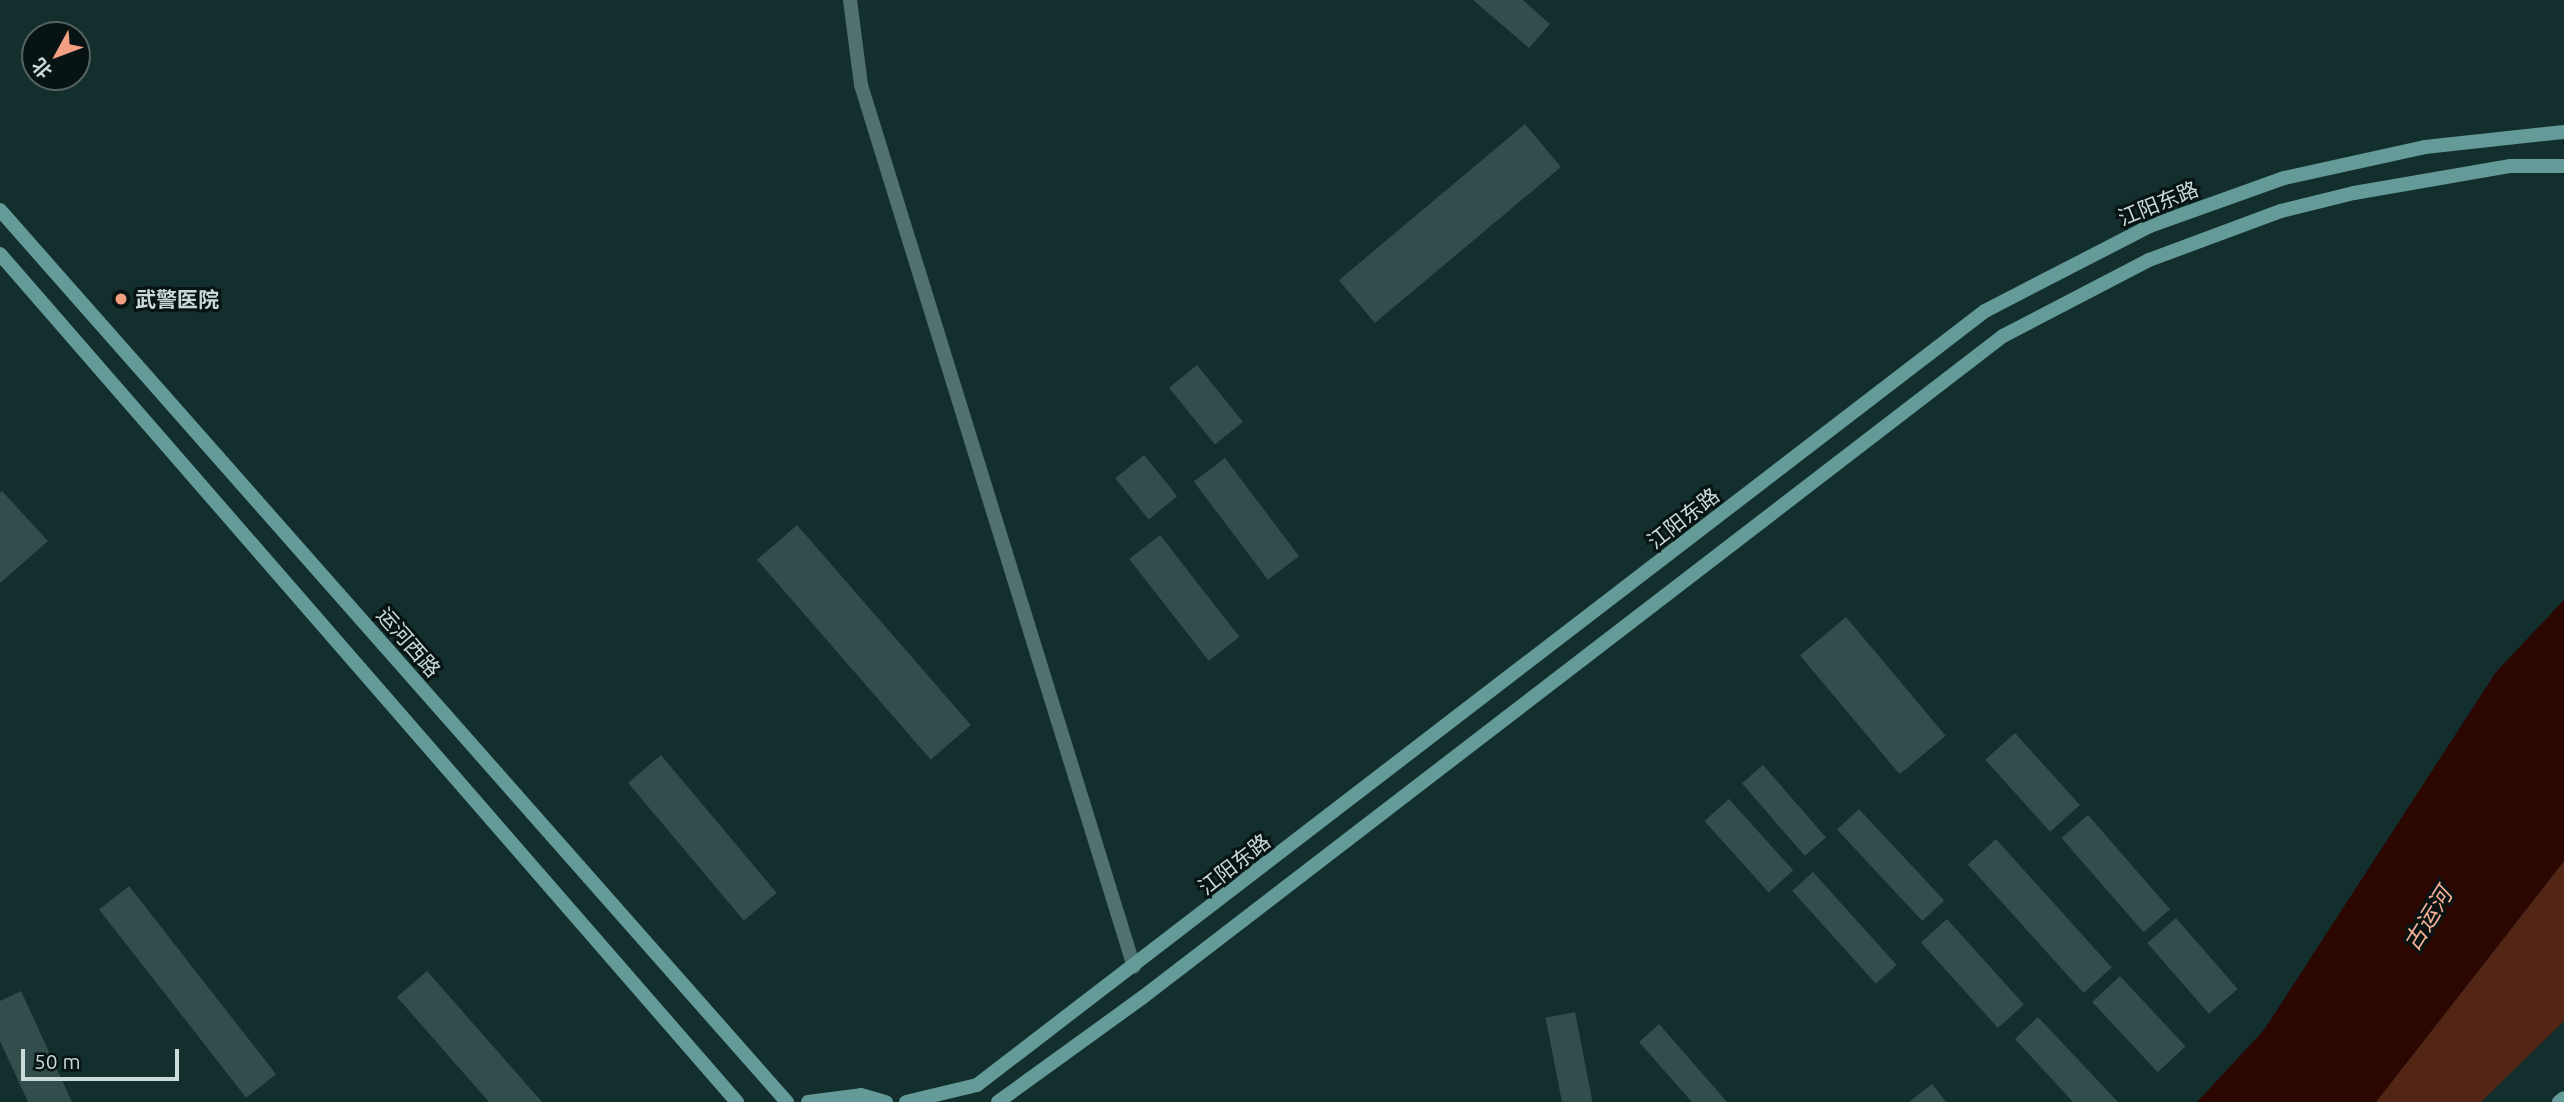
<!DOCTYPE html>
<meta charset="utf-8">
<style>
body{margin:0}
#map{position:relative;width:2564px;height:1102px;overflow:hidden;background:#122e2d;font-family:Ubuntu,"Noto Sans SC",sans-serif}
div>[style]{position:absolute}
.green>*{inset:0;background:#522514}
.water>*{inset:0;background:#2c0600}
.building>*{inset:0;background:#314e4c;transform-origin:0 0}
.street>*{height:14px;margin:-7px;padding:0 7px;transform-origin:7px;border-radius:7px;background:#50716f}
.secondary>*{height:14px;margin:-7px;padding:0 7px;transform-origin:7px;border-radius:7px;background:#649a97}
.dots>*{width:19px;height:19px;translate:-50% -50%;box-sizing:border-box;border:4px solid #081413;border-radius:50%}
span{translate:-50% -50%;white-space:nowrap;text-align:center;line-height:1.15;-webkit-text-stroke:6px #081413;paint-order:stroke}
.street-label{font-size:21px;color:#cadad8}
.poi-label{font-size:21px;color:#cadad8;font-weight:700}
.left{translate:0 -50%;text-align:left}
.water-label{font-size:23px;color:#f7b096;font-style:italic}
.north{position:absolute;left:21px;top:21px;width:70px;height:70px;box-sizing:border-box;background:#081413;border:2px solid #566362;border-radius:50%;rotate:229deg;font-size:19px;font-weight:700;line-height:28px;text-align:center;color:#cadad8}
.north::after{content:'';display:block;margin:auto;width:24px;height:32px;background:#f3a082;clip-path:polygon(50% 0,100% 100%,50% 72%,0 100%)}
.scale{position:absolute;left:21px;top:1049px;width:158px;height:32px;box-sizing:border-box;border:4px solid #cadad8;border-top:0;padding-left:9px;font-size:21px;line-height:24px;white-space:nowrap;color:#cadad8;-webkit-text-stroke:5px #081413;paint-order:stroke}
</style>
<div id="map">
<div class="green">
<div style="clip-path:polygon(2564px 861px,2564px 1021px,2481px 1102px,2376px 1102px)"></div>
</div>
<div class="water">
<div style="clip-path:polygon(2564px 600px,2564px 861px,2376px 1102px,2197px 1102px,2264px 1030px,2496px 672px)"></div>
</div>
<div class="building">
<div style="clip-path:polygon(1473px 0,1523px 0,1550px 24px,1529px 48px)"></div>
<div style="left:1525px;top:124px;width:56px;height:243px;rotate:50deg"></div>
<div style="left:1197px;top:365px;width:73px;height:36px;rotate:51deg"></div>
<div style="left:1144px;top:455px;width:53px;height:37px;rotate:51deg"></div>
<div style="left:1225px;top:458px;width:123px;height:39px;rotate:53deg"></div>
<div style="clip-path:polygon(2px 491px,48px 541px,0 583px,0 493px)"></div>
<div style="left:797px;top:525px;width:265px;height:53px;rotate:49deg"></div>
<div style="left:1160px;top:535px;width:129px;height:39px;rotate:52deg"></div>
<div style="left:1846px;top:617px;width:155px;height:60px;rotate:50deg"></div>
<div style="left:2015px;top:733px;width:97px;height:40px;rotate:48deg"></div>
<div style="left:661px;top:755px;width:180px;height:43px;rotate:50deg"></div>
<div style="left:1763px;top:765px;width:96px;height:28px;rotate:49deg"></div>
<div style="left:1729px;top:799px;width:96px;height:33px;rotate:48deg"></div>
<div style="left:1859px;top:809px;width:125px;height:30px;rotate:47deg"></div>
<div style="left:2088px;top:815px;width:125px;height:35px;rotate:49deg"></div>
<div style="left:1996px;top:839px;width:173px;height:38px;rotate:48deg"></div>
<div style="left:1813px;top:872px;width:125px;height:28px;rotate:48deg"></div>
<div style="left:129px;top:886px;width:239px;height:38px;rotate:52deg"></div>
<div style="left:2176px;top:918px;width:94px;height:38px;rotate:49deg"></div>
<div style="left:1947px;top:919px;width:115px;height:35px;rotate:48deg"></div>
<div style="clip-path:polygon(427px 971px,542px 1102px,489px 1102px,397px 997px)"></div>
<div style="left:2120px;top:976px;width:96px;height:38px;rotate:47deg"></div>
<div style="clip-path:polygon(21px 991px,72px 1102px,28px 1102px,0 1041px,0 1001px)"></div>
<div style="left:1575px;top:1012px;width:92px;height:30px;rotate:79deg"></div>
<div style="clip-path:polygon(2038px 1017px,2118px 1102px,2073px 1102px,2015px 1039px)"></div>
<div style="clip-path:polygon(1659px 1024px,1727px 1102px,1692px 1102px,1639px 1042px)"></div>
<div style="clip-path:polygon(1932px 1084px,1946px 1102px,1909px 1102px)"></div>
</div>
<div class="street">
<div style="left:850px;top:0;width:86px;rotate:82.6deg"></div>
<div style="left:861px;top:85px;width:923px;rotate:72.8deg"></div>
</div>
<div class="secondary">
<div style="left:0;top:210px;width:1190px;rotate:48.58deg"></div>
<div style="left:0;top:254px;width:1124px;rotate:49.01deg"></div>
<div style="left:808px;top:1102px;width:53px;rotate:-7.5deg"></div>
<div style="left:861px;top:1095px;width:26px;rotate:16deg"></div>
<div style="left:906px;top:1102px;width:73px;rotate:-13.5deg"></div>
<div style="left:977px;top:1085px;width:1271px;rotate:-37.52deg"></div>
<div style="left:1985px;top:311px;width:186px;rotate:-27.3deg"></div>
<div style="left:2150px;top:226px;width:142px;rotate:-19.7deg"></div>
<div style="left:2284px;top:178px;width:144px;rotate:-12.4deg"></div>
<div style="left:2425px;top:147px;width:140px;rotate:-6.2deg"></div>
<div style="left:998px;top:1102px;width:179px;rotate:-35.9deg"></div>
<div style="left:1143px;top:997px;width:1085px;rotate:-37.55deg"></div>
<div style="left:2003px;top:336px;width:165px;rotate:-27.5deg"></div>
<div style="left:2149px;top:260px;width:141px;rotate:-20.4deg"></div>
<div style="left:2281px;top:211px;width:75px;rotate:-13.9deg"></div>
<div style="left:2354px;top:193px;width:159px;rotate:-9.8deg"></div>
<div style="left:2511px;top:166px;width:53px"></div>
<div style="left:2559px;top:1102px;width:6px;rotate:-39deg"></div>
</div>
<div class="dots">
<div style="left:121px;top:299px;background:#f3a082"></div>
</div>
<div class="street-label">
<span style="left:2158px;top:203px;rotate:-22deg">江阳东路</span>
<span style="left:1683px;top:518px;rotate:-38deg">江阳东路</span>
<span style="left:409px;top:642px;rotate:49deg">运河西路</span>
<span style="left:1234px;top:864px;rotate:-38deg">江阳东路</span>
</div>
<div class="poi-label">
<span class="left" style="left:135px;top:299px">武警医院</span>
</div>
<div class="water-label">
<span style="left:2428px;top:919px;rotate:-58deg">古运河</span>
</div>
<div class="north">北</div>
<div class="scale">50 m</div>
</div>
